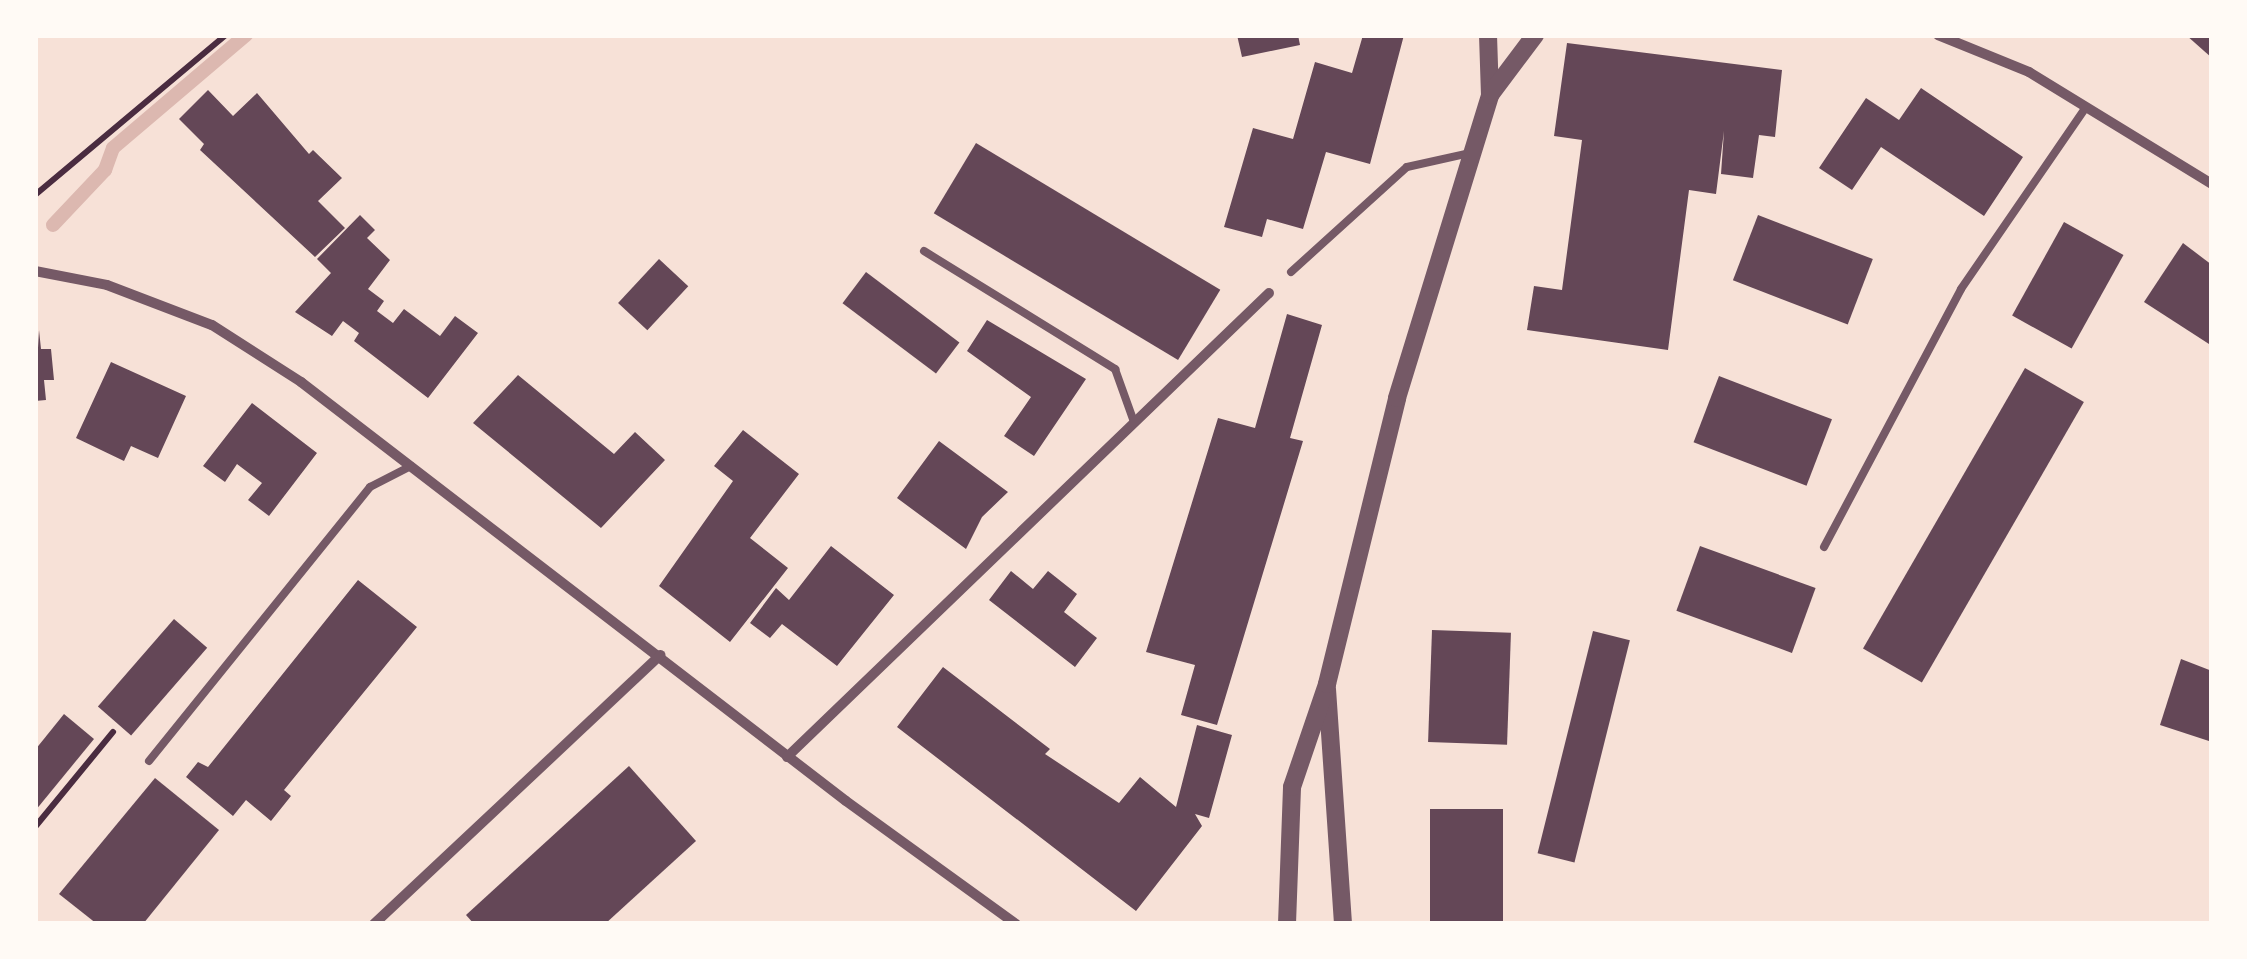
<!DOCTYPE html>
<style>
body{margin:0}
#map{position:relative;width:2247px;height:959px;overflow:hidden;background:#f7e1d7;font-family:"Roboto Serif",serif}
div>[style]{position:absolute}
.stream>*{height:14px;margin:-7px;padding:0 7px;transform-origin:7px;border-radius:7px;background:#dcb8b0}
.building>*{inset:0;background:#644757;transform-origin:0 0}
.path>*{height:6px;margin:-3px;padding:0 3px;transform-origin:3px;border-radius:3px;background:#4a2c40}
.service>*{height:8px;margin:-4px;padding:0 4px;transform-origin:4px;border-radius:4px;background:#755966}
.minor>*{height:10px;margin:-5px;padding:0 5px;transform-origin:5px;border-radius:5px;background:#755966}
.tertiary>*{height:18px;margin:-9px;padding:0 9px;transform-origin:9px;border-radius:9px;background:#755966}
span{translate:-50% -50%;white-space:nowrap;text-align:center;line-height:1.15;-webkit-text-stroke:10px #fffaf5;paint-order:stroke}
.frame{position:absolute;inset:0;border:38px solid #fffaf5;pointer-events:none}
</style>
<div id="map">
<div class="stream">
<div style="left:53px;top:225px;width:76px;rotate:-46.6deg"></div>
<div style="left:105px;top:170px;width:23px;rotate:-70deg"></div>
<div style="left:113px;top:148px;width:175px;rotate:-40.4deg"></div>
</div>
<div class="building">
<div style="clip-path:polygon(1237px 35px,1298px 35px,1300px 45px,1242px 57px)"></div>
<div style="clip-path:polygon(1363px 35px,1404px 35px,1370px 164px,1326px 152px,1303px 229px,1267px 219px,1262px 237px,1224px 227px,1253px 128px,1293px 139px,1315px 62px,1352px 73px)"></div>
<div style="clip-path:polygon(2186px 35px,2212px 35px,2212px 58px)"></div>
<div style="clip-path:polygon(1567px 43px,1782px 70px,1775px 137px,1759px 135px,1753px 178px,1721px 174px,1724px 131px,1716px 194px,1689px 190px,1668px 350px,1527px 330px,1534px 286px,1562px 290px,1582px 140px,1554px 136px)"></div>
<div style="clip-path:polygon(1921px 88px,2023px 157px,1984px 216px,1881px 147px,1852px 190px,1819px 168px,1866px 98px,1899px 120px)"></div>
<div style="clip-path:polygon(208px 90px,233px 116px,257px 93px,309px 154px,313px 150px,342px 178px,318px 201px,345px 228px,315px 257px,200px 150px,204px 144px,179px 119px)"></div>
<div style="left:976px;top:143px;width:285px;height:82px;rotate:31deg"></div>
<div style="clip-path:polygon(360px 215px,375px 230px,367px 238px,390px 260px,368px 289px,384px 301px,377px 311px,393px 323px,404px 309px,440px 336px,455px 316px,478px 333px,428px 398px,354px 341px,359px 333px,343px 321px,332px 336px,295px 312px,331px 273px,317px 259px)"></div>
<div style="left:1758px;top:215px;width:123px;height:70px;rotate:21deg"></div>
<div style="left:2064px;top:222px;width:68px;height:107px;rotate:29deg"></div>
<div style="clip-path:polygon(2183px 243px,2212px 265px,2209px 344px,2144px 302px)"></div>
<div style="left:659px;top:259px;width:40px;height:60px;rotate:43deg"></div>
<div style="left:866px;top:272px;width:117px;height:39px;rotate:37deg"></div>
<div style="clip-path:polygon(1287px 314px,1322px 325px,1290px 438px,1303px 441px,1217px 725px,1181px 715px,1195px 665px,1146px 652px,1218px 418px,1255px 428px)"></div>
<div style="clip-path:polygon(987px 320px,1086px 379px,1034px 456px,1004px 436px,1031px 397px,967px 351px)"></div>
<div style="clip-path:polygon(39px 330px,41px 349px,51px 349px,54px 380px,44px 380px,46px 400px,35px 401px)"></div>
<div style="clip-path:polygon(111px 362px,186px 396px,158px 458px,131px 446px,124px 461px,76px 438px)"></div>
<div style="left:2025px;top:368px;width:68px;height:324px;rotate:30deg"></div>
<div style="clip-path:polygon(518px 375px,614px 454px,635px 432px,665px 460px,601px 528px,473px 423px)"></div>
<div style="left:1719px;top:376px;width:121px;height:71px;rotate:21deg"></div>
<div style="clip-path:polygon(252px 403px,317px 453px,269px 516px,248px 500px,262px 483px,237px 464px,225px 482px,203px 466px)"></div>
<div style="clip-path:polygon(743px 430px,799px 474px,750px 538px,788px 568px,730px 642px,659px 586px,733px 481px,714px 466px)"></div>
<div style="clip-path:polygon(939px 441px,1008px 492px,982px 517px,966px 549px,897px 498px)"></div>
<div style="clip-path:polygon(831px 546px,894px 595px,837px 666px,782px 624px,770px 638px,750px 623px,776px 588px,789px 600px)"></div>
<div style="left:1700px;top:546px;width:123px;height:69px;rotate:20deg"></div>
<div style="clip-path:polygon(1011px 571px,1033px 589px,1048px 571px,1077px 594px,1064px 612px,1097px 638px,1075px 667px,989px 600px)"></div>
<div style="clip-path:polygon(358px 580px,417px 627px,284px 790px,291px 796px,271px 821px,246px 800px,233px 816px,186px 777px,198px 762px,208px 767px)"></div>
<div style="left:174px;top:619px;width:44px;height:116px;rotate:41deg"></div>
<div style="left:1432px;top:630px;width:79px;height:112px;rotate:2deg"></div>
<div style="left:1593px;top:631px;width:38px;height:229px;rotate:14deg"></div>
<div style="clip-path:polygon(2181px 659px,2212px 671px,2212px 742px,2160px 725px)"></div>
<div style="clip-path:polygon(943px 667px,1050px 749px,1045px 754px,1119px 803px,1140px 777px,1176px 807px,1197px 725px,1232px 735px,1209px 818px,1195px 814px,1202px 826px,1136px 911px,897px 727px)"></div>
<div style="clip-path:polygon(64px 714px,94px 739px,35px 811px,35px 750px)"></div>
<div style="clip-path:polygon(629px 766px,696px 841px,605px 924px,474px 924px,466px 915px)"></div>
<div style="clip-path:polygon(155px 778px,219px 830px,143px 924px,97px 924px,59px 894px)"></div>
<div style="left:1503px;top:809px;width:115px;height:73px;rotate:90deg"></div>
</div>
<div class="path">
<div style="left:35px;top:195px;width:249px;rotate:-40deg"></div>
<div style="left:35px;top:827px;width:123px;rotate:-50.6deg"></div>
</div>
<div class="service">
<div style="left:924px;top:251px;width:225px;rotate:31.7deg"></div>
<div style="left:1115px;top:369px;width:56px;rotate:70.3deg"></div>
<div style="left:1291px;top:272px;width:156px;rotate:-42.2deg"></div>
<div style="left:1407px;top:167px;width:65px;rotate:-12.5deg"></div>
<div style="left:1824px;top:547px;width:292px;rotate:-62deg"></div>
<div style="left:1961px;top:289px;width:221px;rotate:-55.5deg"></div>
<div style="left:149px;top:761px;width:352px;rotate:-51.1deg"></div>
<div style="left:370px;top:487px;width:46px;rotate:-27.1deg"></div>
</div>
<div class="minor">
<div style="left:1938px;top:35px;width:98px;rotate:22.1deg"></div>
<div style="left:2029px;top:72px;width:215px;rotate:31.5deg"></div>
<div style="left:35px;top:271px;width:73px;rotate:11deg"></div>
<div style="left:107px;top:285px;width:112px;rotate:20.9deg"></div>
<div style="left:212px;top:325px;width:106px;rotate:32.6deg"></div>
<div style="left:301px;top:382px;width:687px;rotate:37.55deg"></div>
<div style="left:846px;top:801px;width:210px;rotate:35.9deg"></div>
<div style="left:787px;top:757px;width:669px;rotate:-43.91deg"></div>
<div style="left:374px;top:924px;width:393px;rotate:-43.2deg"></div>
</div>
<div class="tertiary">
<div style="left:1488px;top:35px;width:60px;rotate:88.1deg"></div>
<div style="left:1327px;top:689px;width:236px;rotate:86.1deg"></div>
<div style="left:1287px;top:924px;width:137px;rotate:-87.9deg"></div>
<div style="left:1292px;top:787px;width:109px;rotate:-71.2deg"></div>
<div style="left:1327px;top:684px;width:294px;rotate:-76.2deg"></div>
<div style="left:1397px;top:398px;width:317px;rotate:-72.9deg"></div>
<div style="left:1490px;top:95px;width:75px;rotate:-53.1deg"></div>
</div>
<div class="frame"></div>
</div>
